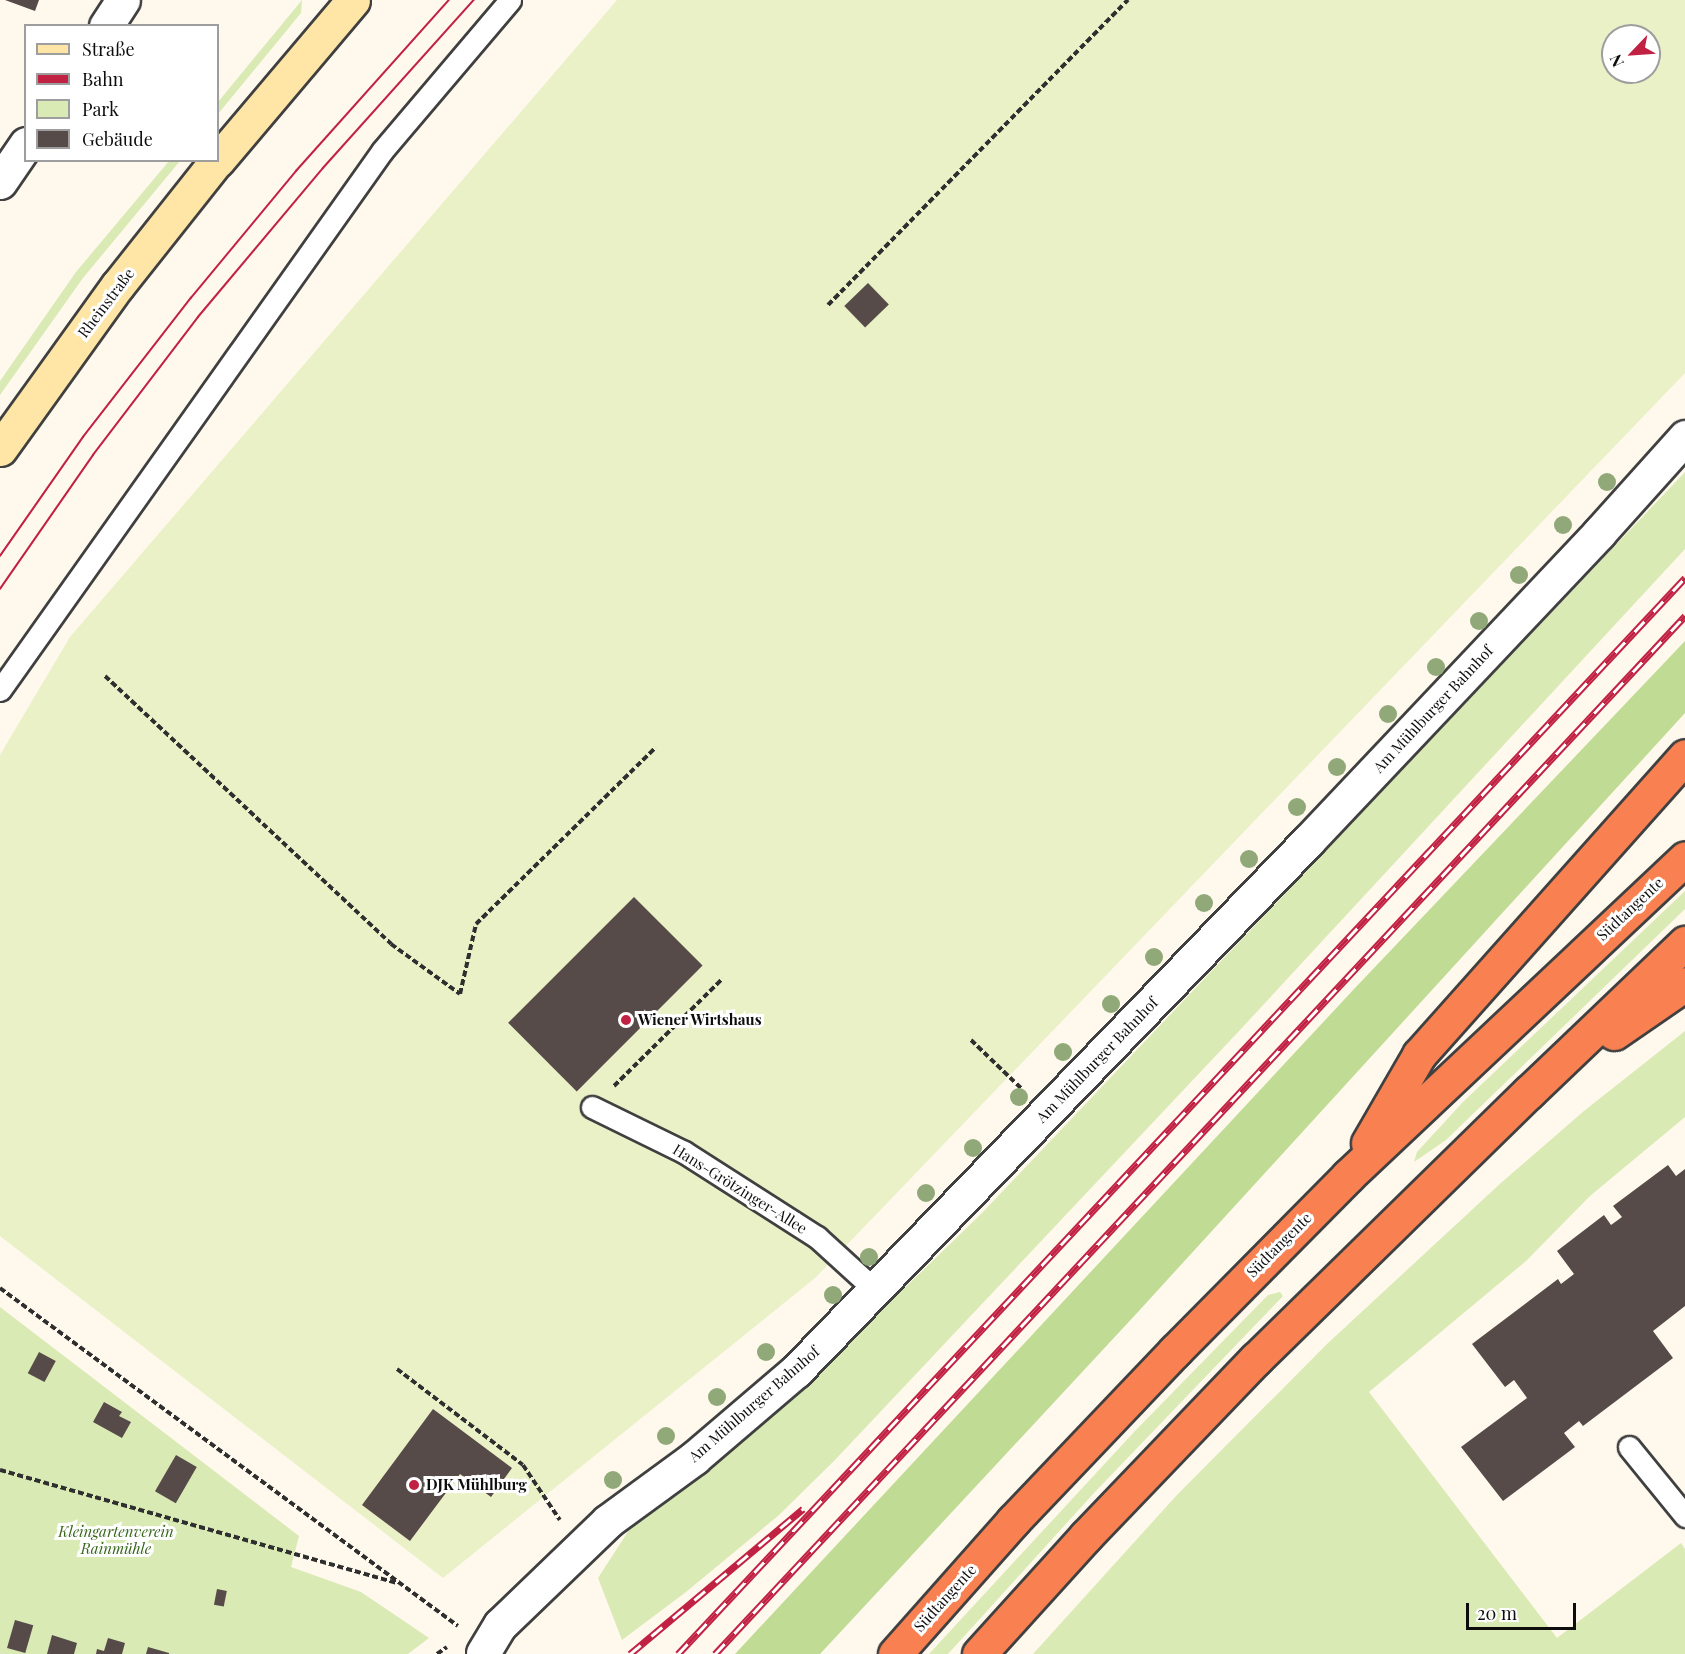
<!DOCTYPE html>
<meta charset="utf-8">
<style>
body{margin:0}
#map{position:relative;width:1685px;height:1654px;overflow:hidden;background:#fff8ec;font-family:"Playfair Display",serif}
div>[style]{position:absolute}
.green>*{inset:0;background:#daeab5}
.forest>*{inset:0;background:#c0db94}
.pitch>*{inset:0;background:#eaf1c7}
.building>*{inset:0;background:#564b49;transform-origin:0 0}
.path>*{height:4px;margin-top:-2px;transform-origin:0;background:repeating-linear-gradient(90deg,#2f2f2f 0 6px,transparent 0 9px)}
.roads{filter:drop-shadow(2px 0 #404040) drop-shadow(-2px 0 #404040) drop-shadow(0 2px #404040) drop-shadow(0 -2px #404040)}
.lane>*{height:21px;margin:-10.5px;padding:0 10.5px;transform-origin:10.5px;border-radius:10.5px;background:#fff}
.street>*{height:33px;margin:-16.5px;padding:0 16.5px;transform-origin:16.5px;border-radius:16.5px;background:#fff}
.secondary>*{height:33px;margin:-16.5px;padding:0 16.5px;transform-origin:16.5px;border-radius:16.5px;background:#ffe6a7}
.highway>*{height:33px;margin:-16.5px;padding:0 16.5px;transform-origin:16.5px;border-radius:16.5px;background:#f98151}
.tram>*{height:1.5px;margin:-0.75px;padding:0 0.75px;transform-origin:0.75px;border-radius:0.75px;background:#c12143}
.rail>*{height:7px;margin-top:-3.5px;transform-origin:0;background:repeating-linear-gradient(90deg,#fff 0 14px,#c12143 0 28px);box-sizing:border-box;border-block:2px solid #c12143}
.trees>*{width:18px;height:18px;margin:-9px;border-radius:50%;background:#91a879}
.dots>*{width:16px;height:16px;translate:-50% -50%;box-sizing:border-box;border:3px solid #fff;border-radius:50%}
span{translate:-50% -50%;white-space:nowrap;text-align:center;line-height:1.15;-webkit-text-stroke:6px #fff;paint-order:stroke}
.street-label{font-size:15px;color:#0d0d0d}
.poi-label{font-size:15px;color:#0d0d0d;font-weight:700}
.left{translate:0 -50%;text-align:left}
.park-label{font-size:15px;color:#37661b;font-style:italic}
.legend{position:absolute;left:24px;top:24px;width:195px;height:138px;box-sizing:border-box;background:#fff;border:2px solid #9e9e9e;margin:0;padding:8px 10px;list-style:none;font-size:18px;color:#0d0d0d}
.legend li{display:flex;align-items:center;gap:12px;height:30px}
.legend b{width:30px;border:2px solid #9e9e9e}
.north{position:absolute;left:1601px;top:24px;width:60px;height:60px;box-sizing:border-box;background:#fff;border:2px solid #9e9e9e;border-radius:50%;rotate:245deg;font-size:16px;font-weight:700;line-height:24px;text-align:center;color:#0d0d0d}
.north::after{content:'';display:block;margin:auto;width:21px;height:27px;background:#c12143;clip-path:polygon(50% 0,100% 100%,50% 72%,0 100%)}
.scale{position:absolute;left:1466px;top:1603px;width:110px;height:27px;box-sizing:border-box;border:3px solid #0d0d0d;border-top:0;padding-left:8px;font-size:18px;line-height:21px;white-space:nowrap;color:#0d0d0d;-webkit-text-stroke:4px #fff;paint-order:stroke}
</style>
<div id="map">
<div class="green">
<div style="clip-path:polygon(302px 0,301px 13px,218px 114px,218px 102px)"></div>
<div style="clip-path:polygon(169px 161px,180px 161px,83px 278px,0 395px,0 381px,76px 272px)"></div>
<div style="clip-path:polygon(1685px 472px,1685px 549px,1240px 1030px,835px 1460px,779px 1515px,686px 1592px,622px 1640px,598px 1578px,629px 1530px,722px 1458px,825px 1365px,982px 1213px)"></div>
<div style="clip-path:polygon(1685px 891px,1685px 909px,1446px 1140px,1414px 1162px,1417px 1152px,1463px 1102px)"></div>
<div style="clip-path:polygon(1685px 1031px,1685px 1117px,1590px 1196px,1526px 1261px,1369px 1392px,1557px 1638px,1681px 1543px,1685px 1549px,1685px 1654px,1033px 1654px,1176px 1496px,1327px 1344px,1502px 1182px,1584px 1111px)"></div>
<div style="clip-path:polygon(1280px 1292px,1283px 1296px,1093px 1494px,948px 1654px,929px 1654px,1134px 1432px,1268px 1295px)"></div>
<div style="clip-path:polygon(0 1307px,299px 1536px,291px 1567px,361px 1592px,429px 1638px,408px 1654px,0 1654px)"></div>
</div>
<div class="forest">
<div style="clip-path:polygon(1685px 641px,1685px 713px,1137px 1313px,820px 1654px,735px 1654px,1355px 988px)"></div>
</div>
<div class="pitch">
<div style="clip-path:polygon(evenodd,617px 0,1685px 0,1685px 373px,815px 1278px,443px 1578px,0 1236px,0 755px,70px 637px,617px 0,1613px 36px,1649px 36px,1649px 72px,1613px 72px,1613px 36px)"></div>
</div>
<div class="building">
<div style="clip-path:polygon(5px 0,39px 0,35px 11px)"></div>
<div style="left:868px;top:283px;width:30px;height:33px;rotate:46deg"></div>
<div style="left:634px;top:897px;width:97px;height:178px;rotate:45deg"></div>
<div style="clip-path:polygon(1668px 1165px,1676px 1176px,1685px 1169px,1685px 1306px,1653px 1331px,1673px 1358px,1583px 1426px,1579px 1421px,1564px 1433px,1575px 1447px,1503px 1501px,1461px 1447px,1527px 1398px,1514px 1380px,1505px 1387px,1472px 1344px,1558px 1279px,1561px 1284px,1574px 1274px,1557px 1251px,1604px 1215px,1611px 1225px,1622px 1217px,1613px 1206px)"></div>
<div style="left:39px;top:1352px;width:19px;height:24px;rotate:28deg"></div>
<div style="clip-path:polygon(104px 1402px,122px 1412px,119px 1416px,131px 1422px,122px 1438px,93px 1422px)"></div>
<div style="clip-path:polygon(433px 1409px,512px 1468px,491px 1497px,460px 1474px,410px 1541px,362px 1505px)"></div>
<div style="left:176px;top:1455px;width:24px;height:42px;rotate:30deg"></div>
<div style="left:217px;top:1589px;width:10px;height:16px;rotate:11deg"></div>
<div style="left:15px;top:1620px;width:19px;height:29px;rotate:16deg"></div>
<div style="clip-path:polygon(52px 1635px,77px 1643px,74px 1654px,47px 1654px)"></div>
<div style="clip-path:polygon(108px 1638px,125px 1643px,122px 1654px,96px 1654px,97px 1649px,104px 1651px)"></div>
<div style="clip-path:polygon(148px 1647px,169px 1653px,169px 1654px,146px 1654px)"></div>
</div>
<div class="path">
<div style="left:828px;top:305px;width:428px;rotate:-45.5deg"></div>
<div style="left:105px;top:676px;width:392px;rotate:43.1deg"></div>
<div style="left:391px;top:944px;width:85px;rotate:35.9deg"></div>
<div style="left:460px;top:994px;width:72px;rotate:-77.1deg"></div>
<div style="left:476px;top:924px;width:252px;rotate:-44.5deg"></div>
<div style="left:971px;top:1040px;width:71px;rotate:43.9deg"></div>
<div style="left:614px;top:1086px;width:153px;rotate:-44.7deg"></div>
<div style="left:0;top:1288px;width:569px;rotate:36.43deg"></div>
<div style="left:397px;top:1369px;width:158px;rotate:37.3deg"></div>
<div style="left:523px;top:1465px;width:66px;rotate:56.1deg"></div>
<div style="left:0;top:1470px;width:413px;rotate:15.9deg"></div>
<div style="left:437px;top:1654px;width:12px;rotate:-35deg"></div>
</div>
<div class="roads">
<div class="lane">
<div style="left:0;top:690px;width:661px;rotate:-54.67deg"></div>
<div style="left:382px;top:151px;width:198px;rotate:-49.7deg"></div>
<div style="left:592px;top:1107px;width:102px;rotate:26.1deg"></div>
<div style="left:684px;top:1152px;width:158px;rotate:32.6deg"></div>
<div style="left:817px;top:1237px;width:79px;rotate:42.4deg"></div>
<div style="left:1629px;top:1447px;width:89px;rotate:50.9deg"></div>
</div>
<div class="street">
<div style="left:106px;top:26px;width:31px;rotate:-57deg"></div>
<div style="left:0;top:182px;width:46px;rotate:-55.6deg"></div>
<div style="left:483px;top:1653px;width:33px;rotate:-59deg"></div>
<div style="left:500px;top:1625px;width:150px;rotate:-43.9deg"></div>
<div style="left:608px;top:1521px;width:107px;rotate:-36.2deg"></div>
<div style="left:694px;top:1458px;width:134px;rotate:-40.5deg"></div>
<div style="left:796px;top:1371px;width:737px;rotate:-45.99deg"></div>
<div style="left:1308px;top:841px;width:424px;rotate:-46.6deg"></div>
<div style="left:1599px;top:533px;width:129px;rotate:-48.1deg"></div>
</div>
<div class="secondary">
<div style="left:218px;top:160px;width:209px;rotate:-49.8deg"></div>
<div style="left:0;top:449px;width:202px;rotate:-54.3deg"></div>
<div style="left:118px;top:285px;width:159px;rotate:-51.6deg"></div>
</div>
<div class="highway">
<div style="left:1614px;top:1033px;width:86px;rotate:-34.6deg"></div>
<div style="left:1368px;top:1143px;width:102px;rotate:-59.9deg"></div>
<div style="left:1419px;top:1055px;width:400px;rotate:-48.3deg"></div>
<div style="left:895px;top:1654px;width:178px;rotate:-48.4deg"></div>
<div style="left:1013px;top:1521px;width:235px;rotate:-46.4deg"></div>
<div style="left:1175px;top:1351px;width:246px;rotate:-45.3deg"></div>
<div style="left:1348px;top:1176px;width:463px;rotate:-43.3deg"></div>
<div style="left:979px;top:1654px;width:159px;rotate:-47.8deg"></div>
<div style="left:1086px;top:1536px;width:245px;rotate:-46.2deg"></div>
<div style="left:1256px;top:1359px;width:382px;rotate:-44.4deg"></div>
<div style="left:1529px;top:1092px;width:216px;rotate:-43.7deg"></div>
</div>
</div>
<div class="tram">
<div style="left:0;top:556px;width:145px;rotate:-55.1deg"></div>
<div style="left:83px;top:437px;width:176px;rotate:-52.2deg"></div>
<div style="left:191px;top:298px;width:165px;rotate:-50.4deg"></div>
<div style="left:296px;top:171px;width:229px;rotate:-48.2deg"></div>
<div style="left:0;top:589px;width:163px;rotate:-55.2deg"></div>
<div style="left:93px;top:455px;width:173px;rotate:-52.7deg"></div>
<div style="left:198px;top:317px;width:194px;rotate:-50deg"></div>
<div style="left:323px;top:168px;width:226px;rotate:-48.1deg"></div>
</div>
<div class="rail">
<div style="left:630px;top:1654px;width:226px;rotate:-40deg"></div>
<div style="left:678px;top:1654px;width:1474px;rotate:-46.9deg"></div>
<div style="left:715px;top:1654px;width:1421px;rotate:-46.94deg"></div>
</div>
<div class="trees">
<div style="left:1607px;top:482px"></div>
<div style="left:1563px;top:525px"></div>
<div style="left:1519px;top:575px"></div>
<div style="left:1479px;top:621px"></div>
<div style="left:1436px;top:667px"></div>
<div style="left:1388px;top:714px"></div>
<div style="left:1337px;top:767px"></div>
<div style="left:1297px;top:807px"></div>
<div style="left:1249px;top:859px"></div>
<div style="left:1204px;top:903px"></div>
<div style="left:1154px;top:957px"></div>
<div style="left:1111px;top:1004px"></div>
<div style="left:1063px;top:1052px"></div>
<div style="left:1019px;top:1097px"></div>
<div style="left:973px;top:1148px"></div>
<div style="left:926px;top:1193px"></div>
<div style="left:869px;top:1257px"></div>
<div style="left:833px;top:1295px"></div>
<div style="left:766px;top:1352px"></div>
<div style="left:717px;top:1397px"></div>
<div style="left:666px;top:1436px"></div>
<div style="left:613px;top:1480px"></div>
</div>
<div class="dots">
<div style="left:626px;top:1020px;background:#c12143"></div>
<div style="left:414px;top:1485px;background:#c12143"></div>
</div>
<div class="street-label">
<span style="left:106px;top:303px;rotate:-53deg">Rheinstraße</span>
<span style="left:1433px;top:709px;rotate:-47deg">Am Mühlburger Bahnhof</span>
<span style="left:1630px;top:909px;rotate:-43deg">Südtangente</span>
<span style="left:1097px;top:1060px;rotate:-46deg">Am Mühlburger Bahnhof</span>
<span style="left:740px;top:1189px;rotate:32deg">Hans-Grötzinger-Allee</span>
<span style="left:1279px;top:1245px;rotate:-45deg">Südtangente</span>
<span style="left:754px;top:1404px;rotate:-41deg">Am Mühlburger Bahnhof</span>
<span style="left:945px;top:1598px;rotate:-48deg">Südtangente</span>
</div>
<div class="poi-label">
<span class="left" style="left:638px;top:1020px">Wiener Wirtshaus</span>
<span class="left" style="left:426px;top:1485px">DJK Mühlburg</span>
</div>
<div class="park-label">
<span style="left:116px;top:1540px">Kleingartenverein<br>Rainmühle</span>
</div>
<ul class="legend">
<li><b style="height:8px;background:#ffe6a7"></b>Straße</li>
<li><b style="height:8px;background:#c12143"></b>Bahn</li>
<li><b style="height:16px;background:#daeab5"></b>Park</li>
<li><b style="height:16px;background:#564b49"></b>Gebäude</li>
</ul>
<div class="north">N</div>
<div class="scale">20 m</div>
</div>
